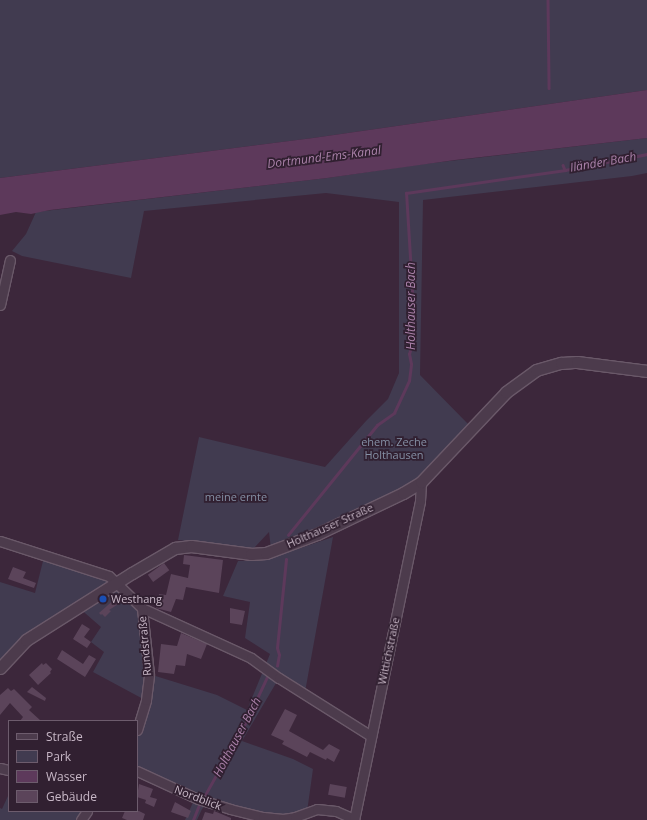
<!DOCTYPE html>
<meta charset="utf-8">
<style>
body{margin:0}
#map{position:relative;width:647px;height:820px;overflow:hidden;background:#3c273b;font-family:"Open Sans",sans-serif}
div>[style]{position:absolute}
.green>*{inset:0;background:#413b50}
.water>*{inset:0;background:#5d395b}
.stream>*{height:2.5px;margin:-1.25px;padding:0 1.25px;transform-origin:1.25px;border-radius:1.25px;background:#5d395b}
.building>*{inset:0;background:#5b445a;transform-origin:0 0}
.roads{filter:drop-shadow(1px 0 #6a5969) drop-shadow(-1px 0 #6a5969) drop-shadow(0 1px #6a5969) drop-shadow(0 -1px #6a5969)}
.minor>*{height:9px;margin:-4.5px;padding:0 4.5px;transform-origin:4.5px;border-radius:4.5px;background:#4c3b4c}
.tertiary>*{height:11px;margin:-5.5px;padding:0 5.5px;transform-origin:5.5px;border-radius:5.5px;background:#4c3b4c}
.dots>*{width:11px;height:11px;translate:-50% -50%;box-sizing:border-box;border:2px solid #312031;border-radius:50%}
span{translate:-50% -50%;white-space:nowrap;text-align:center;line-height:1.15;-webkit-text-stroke:3.5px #312031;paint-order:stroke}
.park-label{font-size:11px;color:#8590a5}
.street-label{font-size:11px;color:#c7b7c6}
.poi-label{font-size:11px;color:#c7b7c6}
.left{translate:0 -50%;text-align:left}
.water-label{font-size:12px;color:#ab82aa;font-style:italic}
.legend{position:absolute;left:8px;top:720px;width:130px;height:92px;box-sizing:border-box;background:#312031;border:1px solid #6d5c6d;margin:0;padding:5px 7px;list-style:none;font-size:12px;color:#c7b7c6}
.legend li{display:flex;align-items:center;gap:8px;height:20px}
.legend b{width:20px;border:1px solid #6d5c6d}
</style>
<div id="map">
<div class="green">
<div style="clip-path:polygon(0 0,647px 0,647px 90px,313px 138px,0 178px)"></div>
<div style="clip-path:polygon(647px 138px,647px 173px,632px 176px,423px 200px,420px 375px,469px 425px,419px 481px,271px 549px,269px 532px,253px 549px,178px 540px,199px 437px,325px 467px,366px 421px,388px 399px,399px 373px,399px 202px,326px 193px,144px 211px,131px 278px,22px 256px,12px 251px,26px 234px,36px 212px,327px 178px,415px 165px)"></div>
<div style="clip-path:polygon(333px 537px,305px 692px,279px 678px,242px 741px,293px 759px,313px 769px,307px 812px,283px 819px,208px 803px,202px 809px,197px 820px,185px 820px,195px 798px,137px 771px,137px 730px,145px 700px,93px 672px,104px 652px,91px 642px,101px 627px,78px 607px,51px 624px,0 668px,0 582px,35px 593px,44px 557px,109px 576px,142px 608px,149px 674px,217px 695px,247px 710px,270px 654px,245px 638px,250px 602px,223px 596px,238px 561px,265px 560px)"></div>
<div style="clip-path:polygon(8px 796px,9px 811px,87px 811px,81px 820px,0 820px,0 808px,2px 809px)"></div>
</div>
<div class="water">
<div style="clip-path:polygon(647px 90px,647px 138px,455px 160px,327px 178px,50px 210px,31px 214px,16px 212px,0 215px,0 178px,313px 138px)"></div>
</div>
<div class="stream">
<div style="left:548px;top:0;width:88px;rotate:89.3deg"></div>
<div style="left:563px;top:165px;width:5px;rotate:68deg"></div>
<div style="left:565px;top:170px;width:84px;rotate:-11deg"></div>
<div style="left:288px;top:535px;width:141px;rotate:-51deg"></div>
<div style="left:377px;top:425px;width:21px;rotate:-35deg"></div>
<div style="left:394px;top:413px;width:35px;rotate:-65deg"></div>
<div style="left:409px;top:381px;width:17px;rotate:-83deg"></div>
<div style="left:411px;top:364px;width:10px;rotate:-101deg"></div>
<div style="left:409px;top:354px;width:10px;rotate:-73deg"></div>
<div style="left:412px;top:344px;width:14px;rotate:-107deg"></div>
<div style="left:408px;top:331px;width:17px;rotate:-77deg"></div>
<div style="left:412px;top:314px;width:24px;rotate:-90deg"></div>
<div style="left:412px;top:290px;width:97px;rotate:-93.5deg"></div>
<div style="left:406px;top:193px;width:161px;rotate:-8.2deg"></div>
<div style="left:277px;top:666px;width:11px;rotate:-80deg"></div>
<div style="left:279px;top:655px;width:7px;rotate:-106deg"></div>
<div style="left:277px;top:648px;width:89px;rotate:-84.2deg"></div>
<div style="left:205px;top:795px;width:86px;rotate:-60.8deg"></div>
<div style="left:247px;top:720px;width:47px;rotate:-65.1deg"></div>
<div style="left:193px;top:820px;width:16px;rotate:-68deg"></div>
</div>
<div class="building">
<div style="clip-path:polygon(184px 555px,223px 560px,219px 593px,186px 587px,183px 600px,176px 599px,171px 612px,156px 608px,159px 594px,166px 595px,171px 574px,188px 578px,190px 565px,183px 564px)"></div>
<div style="left:164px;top:563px;width:9px;height:20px;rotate:54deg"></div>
<div style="clip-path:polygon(13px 567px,26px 572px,23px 578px,36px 583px,34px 588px,8px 579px)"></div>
<div style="clip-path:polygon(117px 597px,120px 603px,109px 610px,111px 611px,105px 617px,102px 614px,101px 615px,99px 613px)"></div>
<div style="clip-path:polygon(230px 608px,245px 611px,242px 625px,230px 623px)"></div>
<div style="clip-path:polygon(82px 624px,90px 629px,84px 637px,91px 642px,87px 648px,73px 639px)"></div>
<div style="clip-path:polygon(181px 633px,207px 644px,201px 659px,187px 654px,185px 666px,176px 665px,174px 674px,158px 672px,161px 644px,177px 646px)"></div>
<div style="clip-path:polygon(62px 650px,83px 664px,89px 655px,96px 659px,85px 677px,57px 659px)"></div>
<div style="clip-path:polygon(42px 663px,43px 665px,46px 663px,52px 669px,50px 672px,51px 673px,38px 685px,29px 675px)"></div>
<div style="clip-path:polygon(32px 687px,46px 698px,45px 701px,27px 692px)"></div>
<div style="clip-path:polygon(8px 688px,11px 691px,14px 689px,32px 707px,29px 710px,41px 721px,20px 721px,23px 717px,10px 703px,0 715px,0 695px)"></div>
<div style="clip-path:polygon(285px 709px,297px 715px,289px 731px,323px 750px,329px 744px,340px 750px,334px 762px,327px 758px,326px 760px,310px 752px,307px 757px,282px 744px,284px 741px,271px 735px)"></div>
<div style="clip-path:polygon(139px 784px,153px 789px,150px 797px,157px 799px,154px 807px,145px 803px,146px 800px,137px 797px)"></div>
<div style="left:330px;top:784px;width:17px;height:11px;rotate:10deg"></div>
<div style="clip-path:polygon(175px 802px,191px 811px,188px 818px,171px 812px)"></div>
<div style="clip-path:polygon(125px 811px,139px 811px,145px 814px,143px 820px,127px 820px,122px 818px)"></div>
<div style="clip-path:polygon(214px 811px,231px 818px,231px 820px,202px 820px,205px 812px,213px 814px)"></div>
</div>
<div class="roads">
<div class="minor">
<div style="left:0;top:305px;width:46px;rotate:-77.5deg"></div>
<div style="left:0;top:541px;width:114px;rotate:17.8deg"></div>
<div style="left:109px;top:576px;width:46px;rotate:44.1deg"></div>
<div style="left:142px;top:608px;width:120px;rotate:24.6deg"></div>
<div style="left:251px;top:658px;width:34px;rotate:36deg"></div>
<div style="left:279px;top:678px;width:109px;rotate:32.2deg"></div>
<div style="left:137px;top:730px;width:31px;rotate:-73deg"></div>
<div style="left:146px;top:700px;width:26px;rotate:-83deg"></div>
<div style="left:149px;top:674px;width:66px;rotate:-96.1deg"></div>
<div style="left:0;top:768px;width:9px;rotate:13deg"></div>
<div style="left:137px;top:771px;width:67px;rotate:24.7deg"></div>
<div style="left:198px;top:799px;width:34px;rotate:17deg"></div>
<div style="left:230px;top:809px;width:34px;rotate:14deg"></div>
<div style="left:263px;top:817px;width:20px;rotate:6deg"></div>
<div style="left:283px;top:819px;width:12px;rotate:-9deg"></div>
<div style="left:295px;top:817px;width:23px;rotate:-20deg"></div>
<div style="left:317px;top:809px;width:19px;rotate:6deg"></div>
<div style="left:336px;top:811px;width:20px;rotate:24deg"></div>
<div style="left:81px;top:820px;width:11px;rotate:-56deg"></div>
<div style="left:354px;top:820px;width:326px;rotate:-78.3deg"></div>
<div style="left:420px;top:501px;width:19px;rotate:-87deg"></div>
</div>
<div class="tertiary">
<div style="left:0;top:668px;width:38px;rotate:-47deg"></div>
<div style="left:26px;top:640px;width:125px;rotate:-32.3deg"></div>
<div style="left:132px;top:573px;width:50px;rotate:-30.2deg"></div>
<div style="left:175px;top:548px;width:16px;rotate:-7deg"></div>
<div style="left:191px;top:546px;width:61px;rotate:7.6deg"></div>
<div style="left:251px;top:554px;width:15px;rotate:-4deg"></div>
<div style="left:266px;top:553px;width:54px;rotate:-20.4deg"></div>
<div style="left:317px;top:534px;width:95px;rotate:-25.5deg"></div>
<div style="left:403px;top:493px;width:21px;rotate:-31deg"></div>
<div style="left:421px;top:482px;width:124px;rotate:-46.6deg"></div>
<div style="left:506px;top:392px;width:37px;rotate:-36deg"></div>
<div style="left:536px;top:370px;width:26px;rotate:-16deg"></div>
<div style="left:561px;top:363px;width:16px;rotate:-4deg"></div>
<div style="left:577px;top:362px;width:71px;rotate:7.3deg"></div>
</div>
</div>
<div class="dots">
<div style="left:103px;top:599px;background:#1a4fb4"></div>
</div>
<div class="park-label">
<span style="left:394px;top:449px">ehem. Zeche<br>Holthausen</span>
<span style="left:236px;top:497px">meine ernte</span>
</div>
<div class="street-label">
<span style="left:330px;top:526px;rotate:-24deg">Holthauser Straße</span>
<span style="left:145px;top:646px;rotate:-95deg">Rundstraße</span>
<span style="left:389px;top:651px;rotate:-78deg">Wittichstraße</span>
<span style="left:198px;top:798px;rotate:21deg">Nordblick</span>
</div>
<div class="poi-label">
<span class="left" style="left:111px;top:599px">Westhang</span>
</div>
<div class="water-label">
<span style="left:324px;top:157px;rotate:-7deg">Dortmund-Ems-Kanal</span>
<span style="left:603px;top:162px;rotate:-10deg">Iländer Bach</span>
<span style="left:411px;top:306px;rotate:-90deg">Holthauser Bach</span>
<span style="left:237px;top:737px;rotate:-62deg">Holthauser Bach</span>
</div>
<ul class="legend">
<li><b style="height:5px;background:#4c3b4c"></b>Straße</li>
<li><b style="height:11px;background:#413b50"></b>Park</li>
<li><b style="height:11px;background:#5d395b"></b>Wasser</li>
<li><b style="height:11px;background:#5b445a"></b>Gebäude</li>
</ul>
</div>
